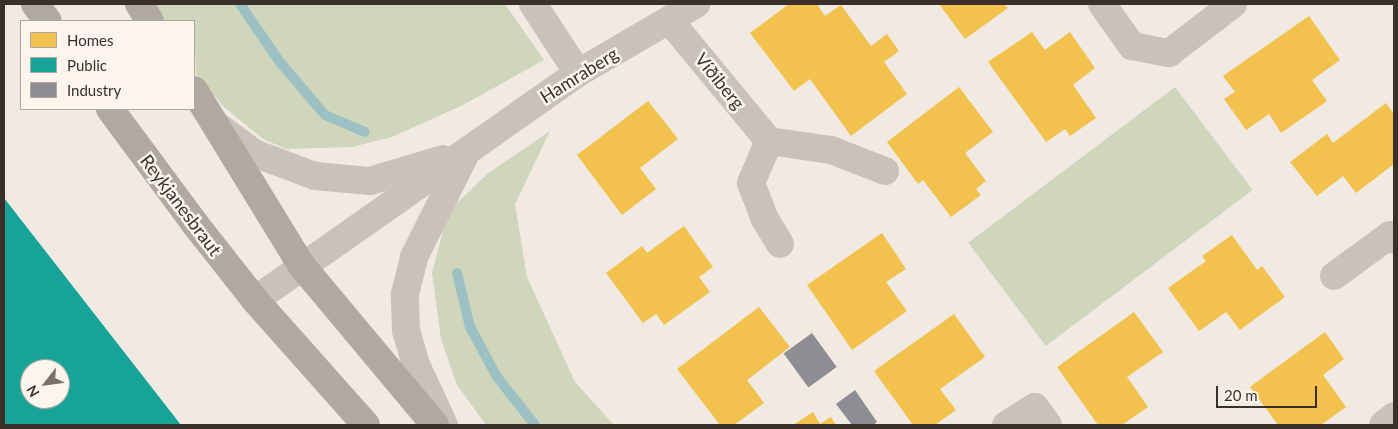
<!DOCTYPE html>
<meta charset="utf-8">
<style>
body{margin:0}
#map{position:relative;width:1398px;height:429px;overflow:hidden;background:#f0eae3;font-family:Lato,sans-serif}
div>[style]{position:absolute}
.green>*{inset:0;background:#d0d6bc;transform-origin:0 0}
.homes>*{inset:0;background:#f2c14e}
.public>*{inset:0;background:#17a398}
.industry>*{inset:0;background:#8d8d92;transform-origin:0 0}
.stream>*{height:10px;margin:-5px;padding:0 5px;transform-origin:5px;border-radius:5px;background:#9dc1c3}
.minor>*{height:28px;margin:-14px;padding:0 14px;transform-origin:14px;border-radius:14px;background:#c9c2bb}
.highway>*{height:28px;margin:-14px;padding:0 14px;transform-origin:14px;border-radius:14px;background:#afa9a2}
span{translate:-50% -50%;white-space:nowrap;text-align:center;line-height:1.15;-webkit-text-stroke:5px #fcf5eb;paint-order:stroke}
.street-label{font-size:18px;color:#3b3029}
.frame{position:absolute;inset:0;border:5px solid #3b3029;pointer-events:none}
.legend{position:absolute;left:20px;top:20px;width:175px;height:90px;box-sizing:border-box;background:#fcf5eb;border:1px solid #afa69d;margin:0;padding:6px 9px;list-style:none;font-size:15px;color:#3b3029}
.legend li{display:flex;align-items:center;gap:10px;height:25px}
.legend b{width:25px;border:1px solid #afa69d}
.north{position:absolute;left:20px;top:359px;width:50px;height:50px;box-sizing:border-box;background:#fcf5eb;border:1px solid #afa69d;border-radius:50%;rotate:240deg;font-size:14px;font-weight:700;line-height:20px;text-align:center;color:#3b3029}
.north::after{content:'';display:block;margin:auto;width:18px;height:22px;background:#7a716a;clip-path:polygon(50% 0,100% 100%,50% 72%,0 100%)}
.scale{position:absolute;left:1216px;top:386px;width:101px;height:22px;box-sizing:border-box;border:2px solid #3b3029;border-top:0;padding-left:6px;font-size:15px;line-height:18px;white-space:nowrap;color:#3b3029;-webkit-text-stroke:4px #fcf5eb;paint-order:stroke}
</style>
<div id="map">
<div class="green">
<div style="clip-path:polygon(152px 4px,505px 4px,544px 60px,463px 105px,392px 137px,352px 147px,286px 149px,263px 139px,224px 107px,196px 74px,194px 21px,163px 21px)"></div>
<div style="left:1175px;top:87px;width:129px;height:259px;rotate:53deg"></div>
<div style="clip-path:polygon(550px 131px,515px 204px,527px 277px,575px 382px,614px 425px,486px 425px,457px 385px,441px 339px,432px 273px,448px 212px,487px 174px)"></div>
</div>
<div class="homes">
<div style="clip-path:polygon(789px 4px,817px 4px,825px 16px,841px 5px,871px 46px,887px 34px,899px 51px,884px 62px,907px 94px,851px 136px,810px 79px,794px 91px,750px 33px)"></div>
<div style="clip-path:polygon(939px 4px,1004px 4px,1008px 8px,965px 39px)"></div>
<div style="clip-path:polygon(1309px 16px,1340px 60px,1312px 80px,1327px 101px,1281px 133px,1269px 114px,1246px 130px,1224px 99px,1235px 92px,1223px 76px)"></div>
<div style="clip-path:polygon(1032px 32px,1045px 50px,1070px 32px,1095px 68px,1073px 85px,1096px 118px,1070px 136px,1065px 129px,1046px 142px,988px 62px)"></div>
<div style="clip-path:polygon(959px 87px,993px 132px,965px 153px,986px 181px,976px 189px,981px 195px,951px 217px,923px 180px,918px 184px,887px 142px)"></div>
<div style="clip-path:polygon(648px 101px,678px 139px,640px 168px,656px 189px,622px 215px,577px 155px)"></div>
<div style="clip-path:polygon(1386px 103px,1394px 114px,1394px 164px,1356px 193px,1343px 176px,1317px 196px,1290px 162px,1327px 134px,1333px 143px)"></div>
<div style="clip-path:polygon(684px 226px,713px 267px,699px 277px,710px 292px,664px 325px,656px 314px,643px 323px,606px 273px,642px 246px,647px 253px)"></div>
<div style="clip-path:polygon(882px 233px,906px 269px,886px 282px,907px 311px,852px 350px,807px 285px)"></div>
<div style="clip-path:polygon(1232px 235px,1257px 270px,1262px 266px,1285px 297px,1240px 330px,1226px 312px,1199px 331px,1168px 288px,1206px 261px,1202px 256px)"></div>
<div style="clip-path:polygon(759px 307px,790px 347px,747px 380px,764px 403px,734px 425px,720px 425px,677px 369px)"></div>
<div style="clip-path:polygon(1134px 312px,1163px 352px,1127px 377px,1148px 407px,1122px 425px,1098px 425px,1057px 367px)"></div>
<div style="clip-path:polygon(954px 314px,985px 357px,940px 389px,956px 410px,935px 425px,913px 425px,874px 371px)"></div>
<div style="clip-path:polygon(1325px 332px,1344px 359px,1323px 375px,1346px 407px,1321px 425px,1278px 425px,1250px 387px)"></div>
<div style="clip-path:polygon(813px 412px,820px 424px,831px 417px,836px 425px,793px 425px)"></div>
</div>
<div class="public">
<div style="clip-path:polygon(evenodd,4px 198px,181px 425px,4px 425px,4px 198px,30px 369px,60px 369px,60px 399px,30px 399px,30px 369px)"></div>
</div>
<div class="industry">
<div style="left:812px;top:333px;width:42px;height:35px;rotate:54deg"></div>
<div style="clip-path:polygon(855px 390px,877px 422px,873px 425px,852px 425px,836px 404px)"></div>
</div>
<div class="stream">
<div style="left:240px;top:4px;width:69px;rotate:55.6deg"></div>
<div style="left:279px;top:61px;width:71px;rotate:49.6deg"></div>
<div style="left:325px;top:115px;width:43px;rotate:23deg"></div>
<div style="left:457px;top:273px;width:56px;rotate:76.5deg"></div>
<div style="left:470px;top:327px;width:57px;rotate:61.6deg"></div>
<div style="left:497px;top:377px;width:61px;rotate:51.6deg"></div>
</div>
<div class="minor">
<div style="left:533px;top:4px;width:82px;rotate:56.9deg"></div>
<div style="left:1102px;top:4px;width:52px;rotate:54.5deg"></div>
<div style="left:1132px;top:46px;width:38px;rotate:11deg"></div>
<div style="left:1169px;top:53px;width:81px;rotate:-37.4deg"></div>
<div style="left:670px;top:21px;width:156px;rotate:50.5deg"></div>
<div style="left:769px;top:141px;width:63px;rotate:8.3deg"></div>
<div style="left:831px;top:150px;width:58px;rotate:21.3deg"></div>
<div style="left:215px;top:124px;width:49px;rotate:36.6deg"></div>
<div style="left:254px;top:153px;width:65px;rotate:20.7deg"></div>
<div style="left:315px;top:176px;width:55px;rotate:5.2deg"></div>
<div style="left:370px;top:181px;width:76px;rotate:-16.8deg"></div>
<div style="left:769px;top:141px;width:46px;rotate:113.2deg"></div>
<div style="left:751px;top:183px;width:39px;rotate:69deg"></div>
<div style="left:765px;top:219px;width:29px;rotate:59deg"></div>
<div style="left:1334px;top:276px;width:69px;rotate:-36.2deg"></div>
<div style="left:1390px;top:235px;width:6px;rotate:51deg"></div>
<div style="left:255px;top:300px;width:395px;rotate:-35.1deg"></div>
<div style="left:578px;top:73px;width:137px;rotate:-30.3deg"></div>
<div style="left:444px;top:425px;width:66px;rotate:-115deg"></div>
<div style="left:416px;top:365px;width:35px;rotate:-106deg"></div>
<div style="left:406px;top:331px;width:37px;rotate:-92deg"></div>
<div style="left:405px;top:294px;width:38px;rotate:-76deg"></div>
<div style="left:414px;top:257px;width:114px;rotate:-63.4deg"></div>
<div style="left:1006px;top:425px;width:34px;rotate:-32deg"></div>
<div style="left:1035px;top:407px;width:22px;rotate:54deg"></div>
<div style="left:1383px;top:425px;width:14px;rotate:-39deg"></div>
</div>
<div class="highway">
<div style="left:35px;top:4px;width:21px;rotate:53deg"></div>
<div style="left:139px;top:4px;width:20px;rotate:57deg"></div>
<div style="left:194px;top:90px;width:206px;rotate:58.5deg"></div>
<div style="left:302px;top:266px;width:207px;rotate:50.1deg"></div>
<div style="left:110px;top:109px;width:143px;rotate:53.5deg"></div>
<div style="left:195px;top:224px;width:97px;rotate:51.7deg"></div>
<div style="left:255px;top:300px;width:167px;rotate:48.4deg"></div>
</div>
<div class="street-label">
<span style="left:579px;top:75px;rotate:-32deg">Hamraberg</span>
<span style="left:720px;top:81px;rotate:51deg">Víðiberg</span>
<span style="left:181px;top:205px;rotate:53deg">Reykjanesbraut</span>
</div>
<div class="frame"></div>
<ul class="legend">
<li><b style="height:14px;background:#f2c14e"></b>Homes</li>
<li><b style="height:14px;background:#17a398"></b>Public</li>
<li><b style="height:14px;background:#8d8d92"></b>Industry</li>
</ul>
<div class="north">N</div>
<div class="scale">20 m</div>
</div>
